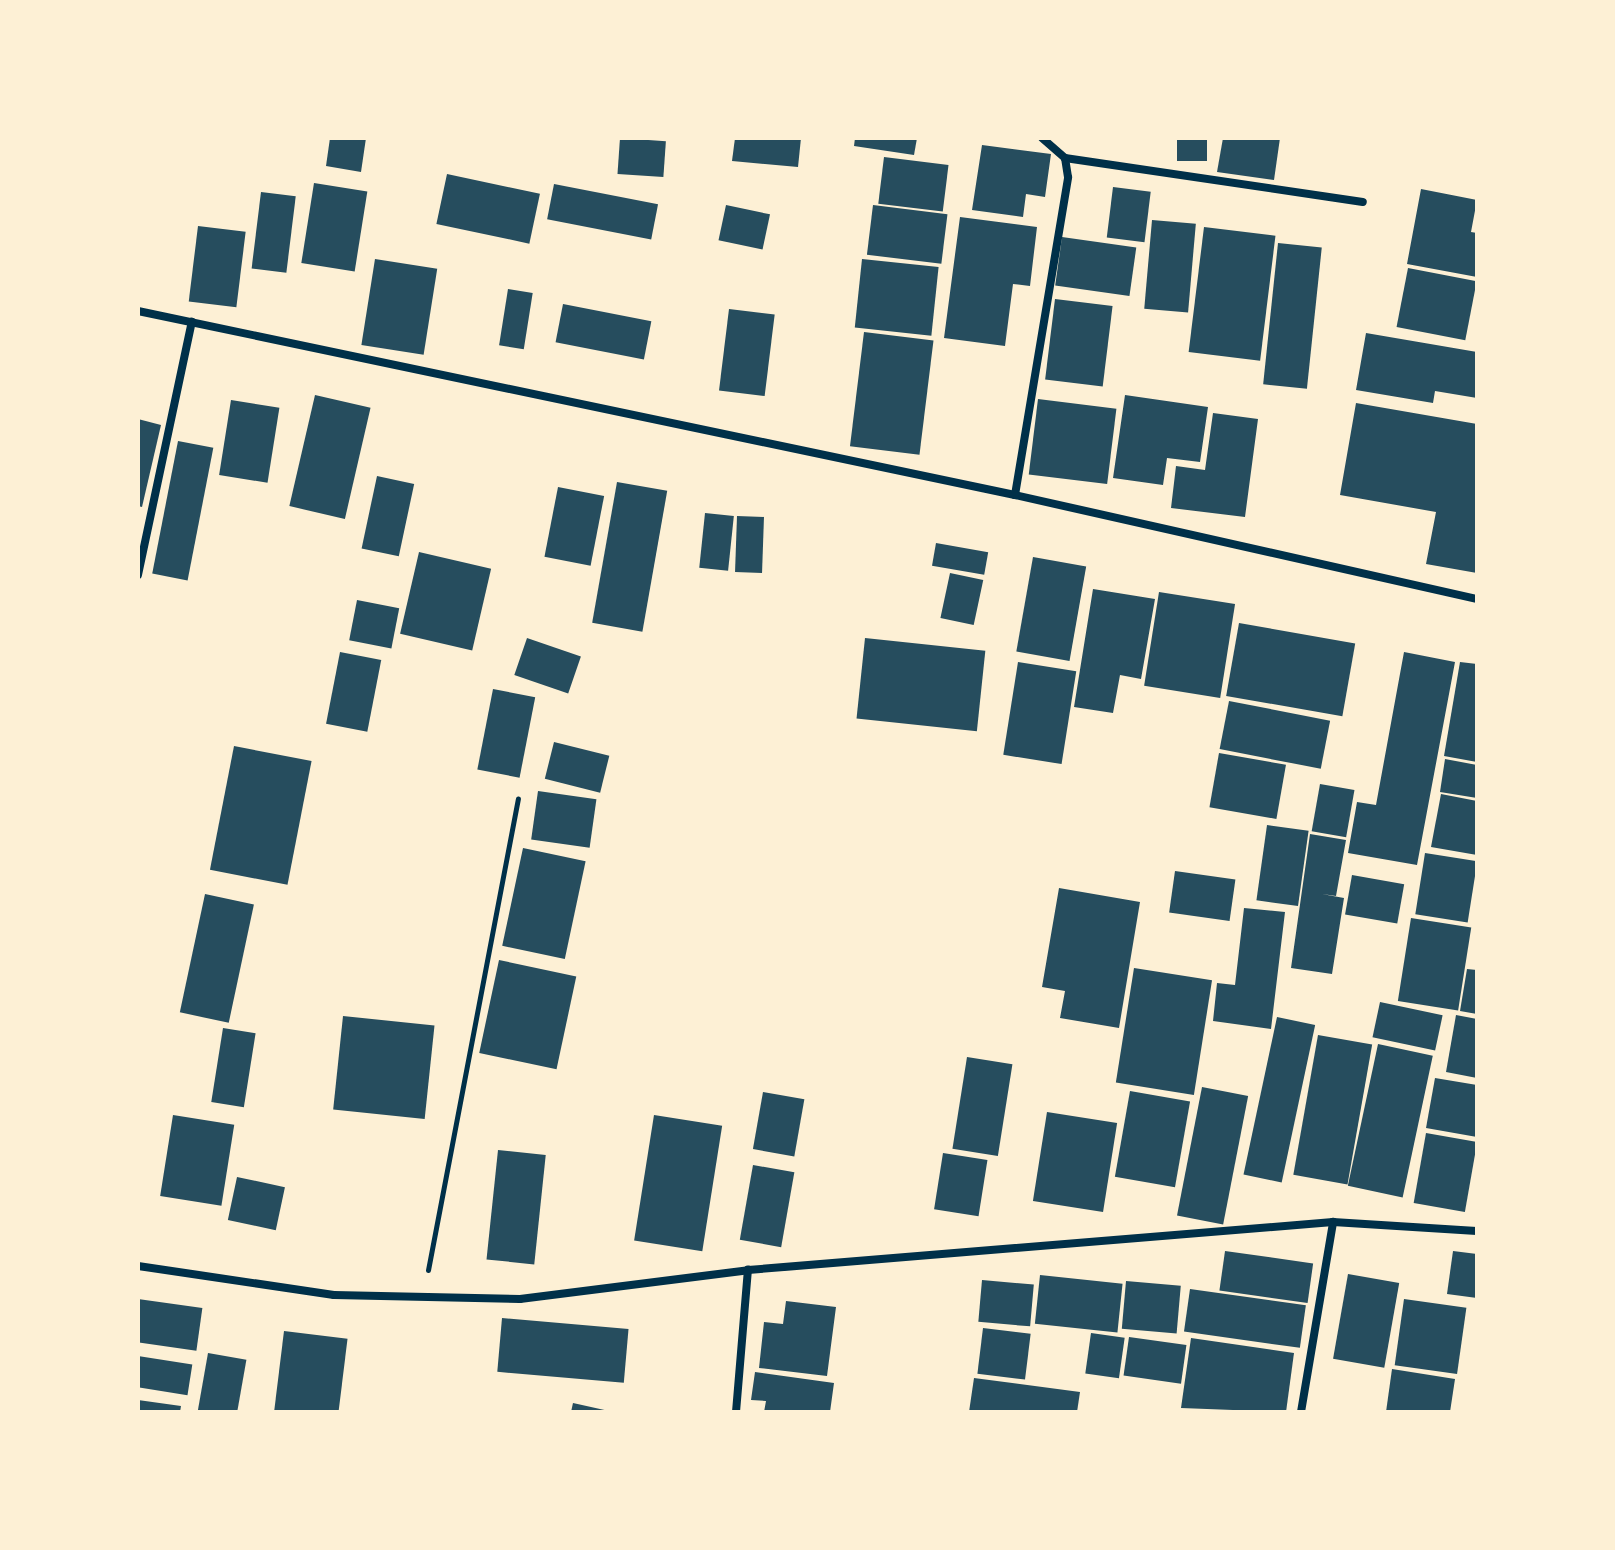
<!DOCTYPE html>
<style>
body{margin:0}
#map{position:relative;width:1615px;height:1550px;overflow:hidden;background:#fdf0d5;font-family:"Exo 2",sans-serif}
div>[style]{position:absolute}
.building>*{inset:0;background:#264d5e;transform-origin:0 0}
.path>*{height:5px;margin:-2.5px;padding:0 2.5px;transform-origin:2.5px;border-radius:2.5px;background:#003049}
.minor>*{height:8px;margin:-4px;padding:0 4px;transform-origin:4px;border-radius:4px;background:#003049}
span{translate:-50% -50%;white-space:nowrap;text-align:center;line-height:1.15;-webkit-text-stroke:6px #fdf0d5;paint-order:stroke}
.frame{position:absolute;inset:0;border:140px solid #fdf0d5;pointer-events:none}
</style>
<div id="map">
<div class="building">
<div style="clip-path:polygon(330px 138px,366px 138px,361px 172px,326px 166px)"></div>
<div style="left:620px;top:138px;width:46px;height:36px;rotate:4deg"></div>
<div style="clip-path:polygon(735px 138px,801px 138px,798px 167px,732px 161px)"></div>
<div style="clip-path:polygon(855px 138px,917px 138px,914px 155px,854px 146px)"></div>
<div style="left:1177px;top:138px;width:30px;height:23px"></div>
<div style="clip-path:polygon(1223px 138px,1280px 138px,1274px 180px,1217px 172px)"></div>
<div style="clip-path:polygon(982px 145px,1051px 154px,1045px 197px,1026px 194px,1023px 217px,972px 210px)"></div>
<div style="left:884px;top:157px;width:65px;height:47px;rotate:7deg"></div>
<div style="left:447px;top:174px;width:95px;height:51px;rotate:12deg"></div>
<div style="left:314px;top:183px;width:54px;height:81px;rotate:9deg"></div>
<div style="left:554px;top:184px;width:106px;height:36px;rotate:11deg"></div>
<div style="left:1113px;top:187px;width:38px;height:51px;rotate:7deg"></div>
<div style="clip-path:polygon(1421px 189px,1477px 200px,1471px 232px,1477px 233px,1477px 277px,1407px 264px)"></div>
<div style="left:261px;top:192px;width:35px;height:77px;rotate:7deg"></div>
<div style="left:726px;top:205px;width:45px;height:36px;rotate:12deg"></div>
<div style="left:873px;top:205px;width:75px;height:50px;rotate:7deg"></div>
<div style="clip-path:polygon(960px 217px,1037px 227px,1030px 286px,1013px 284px,1005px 346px,944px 338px)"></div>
<div style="left:1152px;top:220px;width:44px;height:89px;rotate:5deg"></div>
<div style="left:198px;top:226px;width:48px;height:76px;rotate:7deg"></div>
<div style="left:1204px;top:227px;width:72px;height:126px;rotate:7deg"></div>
<div style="left:1062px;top:237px;width:75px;height:49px;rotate:8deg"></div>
<div style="left:1278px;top:243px;width:44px;height:142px;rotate:6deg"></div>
<div style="left:375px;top:259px;width:63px;height:87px;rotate:9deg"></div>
<div style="left:862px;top:259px;width:77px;height:69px;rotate:6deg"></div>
<div style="left:1408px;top:268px;width:70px;height:60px;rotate:11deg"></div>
<div style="left:508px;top:289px;width:25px;height:57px;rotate:9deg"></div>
<div style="left:1055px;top:299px;width:58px;height:81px;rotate:7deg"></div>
<div style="left:563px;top:304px;width:90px;height:39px;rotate:11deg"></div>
<div style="left:729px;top:309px;width:46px;height:82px;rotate:7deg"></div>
<div style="left:864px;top:332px;width:70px;height:115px;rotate:7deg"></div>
<div style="clip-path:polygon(1366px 333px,1477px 352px,1477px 398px,1435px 391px,1433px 403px,1356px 390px)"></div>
<div style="left:315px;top:395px;width:57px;height:114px;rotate:13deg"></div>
<div style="clip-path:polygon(1125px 395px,1208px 407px,1200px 462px,1167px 458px,1163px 485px,1113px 478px)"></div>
<div style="left:1038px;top:399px;width:79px;height:76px;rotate:7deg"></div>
<div style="left:231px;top:400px;width:49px;height:76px;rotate:9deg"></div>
<div style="clip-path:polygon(1356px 403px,1477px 424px,1477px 573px,1426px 564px,1436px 512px,1340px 495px)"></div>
<div style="clip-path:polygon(1213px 413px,1258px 419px,1245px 517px,1171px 508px,1176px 466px,1205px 470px)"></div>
<div style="clip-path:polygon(138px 419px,161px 425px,142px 507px,138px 506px)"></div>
<div style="left:178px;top:441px;width:36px;height:135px;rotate:11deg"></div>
<div style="left:377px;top:476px;width:38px;height:74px;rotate:12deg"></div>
<div style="left:617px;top:482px;width:51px;height:143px;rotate:10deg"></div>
<div style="left:558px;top:487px;width:47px;height:71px;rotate:11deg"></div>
<div style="left:705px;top:513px;width:29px;height:55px;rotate:6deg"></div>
<div style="left:737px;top:516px;width:27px;height:56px;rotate:2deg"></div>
<div style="left:936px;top:543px;width:53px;height:23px;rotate:10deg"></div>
<div style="left:419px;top:552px;width:74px;height:84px;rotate:13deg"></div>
<div style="left:1033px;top:557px;width:54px;height:96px;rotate:10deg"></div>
<div style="left:950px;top:573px;width:34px;height:46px;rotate:12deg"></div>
<div style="clip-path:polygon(1093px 589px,1155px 599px,1141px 679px,1120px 675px,1113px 713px,1074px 707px)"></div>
<div style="left:1159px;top:592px;width:77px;height:95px;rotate:9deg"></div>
<div style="left:357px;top:600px;width:43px;height:41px;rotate:11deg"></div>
<div style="left:1239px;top:623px;width:118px;height:74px;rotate:10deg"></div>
<div style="left:527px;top:638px;width:57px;height:39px;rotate:19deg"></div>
<div style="left:865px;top:638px;width:121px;height:81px;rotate:6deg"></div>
<div style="left:340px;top:652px;width:42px;height:73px;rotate:11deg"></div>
<div style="clip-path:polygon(1404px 652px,1455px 662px,1417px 865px,1348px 853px,1357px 802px,1376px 805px)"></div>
<div style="left:1018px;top:662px;width:59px;height:94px;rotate:9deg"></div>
<div style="clip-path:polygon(1460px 662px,1477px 664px,1477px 762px,1444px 756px)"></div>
<div style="left:493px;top:689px;width:43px;height:82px;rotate:11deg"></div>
<div style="left:1229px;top:701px;width:103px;height:49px;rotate:11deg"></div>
<div style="left:554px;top:742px;width:57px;height:38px;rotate:14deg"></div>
<div style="left:234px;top:746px;width:79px;height:126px;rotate:11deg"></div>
<div style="left:1219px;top:753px;width:68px;height:55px;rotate:10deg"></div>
<div style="clip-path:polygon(1445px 759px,1477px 765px,1477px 798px,1440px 792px)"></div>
<div style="left:1320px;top:784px;width:35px;height:48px;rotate:10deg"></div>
<div style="left:538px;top:791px;width:59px;height:49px;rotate:8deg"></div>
<div style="clip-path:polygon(1441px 794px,1477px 801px,1477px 855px,1431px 847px)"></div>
<div style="left:1267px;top:825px;width:42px;height:76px;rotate:8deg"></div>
<div style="clip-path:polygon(1310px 834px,1346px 840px,1336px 896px,1322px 894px,1344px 898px,1332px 974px,1291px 968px)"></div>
<div style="left:523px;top:848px;width:64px;height:100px;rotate:12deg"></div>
<div style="left:1425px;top:853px;width:53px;height:62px;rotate:9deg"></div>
<div style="left:1175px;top:871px;width:61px;height:42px;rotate:8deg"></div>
<div style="left:1352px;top:875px;width:53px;height:40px;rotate:10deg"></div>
<div style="clip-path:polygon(1059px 888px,1140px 902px,1119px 1028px,1060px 1018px,1065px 991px,1042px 987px)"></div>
<div style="left:205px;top:894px;width:50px;height:121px;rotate:12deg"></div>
<div style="clip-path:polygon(1244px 908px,1285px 912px,1271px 1029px,1213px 1021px,1217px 983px,1235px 985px)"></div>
<div style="left:1411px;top:918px;width:61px;height:84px;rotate:9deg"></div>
<div style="left:499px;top:960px;width:79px;height:95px;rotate:12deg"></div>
<div style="left:1134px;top:968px;width:79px;height:116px;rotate:9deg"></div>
<div style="clip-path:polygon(1467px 969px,1477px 970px,1477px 1014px,1460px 1011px)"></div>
<div style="left:1380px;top:1002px;width:64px;height:36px;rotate:12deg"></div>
<div style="clip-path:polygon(1456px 1015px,1477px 1019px,1477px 1078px,1446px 1072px)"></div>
<div style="left:343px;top:1016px;width:92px;height:94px;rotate:6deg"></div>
<div style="left:1277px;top:1017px;width:39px;height:161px;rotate:12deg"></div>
<div style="left:223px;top:1028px;width:33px;height:75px;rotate:9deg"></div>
<div style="left:1318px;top:1035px;width:55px;height:142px;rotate:10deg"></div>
<div style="left:1378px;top:1044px;width:56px;height:145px;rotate:12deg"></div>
<div style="left:967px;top:1057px;width:46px;height:93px;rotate:9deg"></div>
<div style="clip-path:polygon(1435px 1078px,1477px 1085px,1477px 1137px,1426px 1128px)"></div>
<div style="left:1202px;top:1087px;width:47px;height:131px;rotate:11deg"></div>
<div style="left:1130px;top:1091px;width:61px;height:87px;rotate:10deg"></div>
<div style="left:763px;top:1092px;width:42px;height:58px;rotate:10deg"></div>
<div style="left:1047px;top:1112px;width:71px;height:90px;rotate:9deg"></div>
<div style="left:173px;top:1115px;width:62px;height:82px;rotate:9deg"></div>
<div style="left:654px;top:1115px;width:69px;height:127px;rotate:9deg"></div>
<div style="left:1426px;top:1133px;width:52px;height:71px;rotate:10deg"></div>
<div style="left:498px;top:1150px;width:48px;height:110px;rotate:6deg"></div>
<div style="left:943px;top:1153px;width:45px;height:57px;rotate:9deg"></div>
<div style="left:753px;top:1165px;width:42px;height:76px;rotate:10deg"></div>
<div style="left:237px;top:1177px;width:49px;height:44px;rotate:12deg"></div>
<div style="left:1225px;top:1251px;width:89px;height:40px;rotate:8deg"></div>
<div style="clip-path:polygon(1453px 1251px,1477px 1254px,1477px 1298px,1447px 1294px)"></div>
<div style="left:1348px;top:1274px;width:52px;height:86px;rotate:10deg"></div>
<div style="left:1040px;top:1275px;width:83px;height:49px;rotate:6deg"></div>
<div style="left:982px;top:1280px;width:52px;height:42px;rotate:5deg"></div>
<div style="left:1126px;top:1281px;width:55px;height:48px;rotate:5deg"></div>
<div style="left:1190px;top:1289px;width:117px;height:43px;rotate:8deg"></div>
<div style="left:138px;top:1299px;width:65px;height:43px;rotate:8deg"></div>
<div style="left:1404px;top:1299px;width:63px;height:67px;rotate:8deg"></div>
<div style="clip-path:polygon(786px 1301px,836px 1307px,827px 1376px,759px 1368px,764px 1322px,783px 1324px)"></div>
<div style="left:502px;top:1318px;width:127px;height:54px;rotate:5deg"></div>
<div style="left:983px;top:1328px;width:48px;height:46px;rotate:7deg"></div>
<div style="left:284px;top:1331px;width:64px;height:82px;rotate:7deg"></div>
<div style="left:1091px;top:1333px;width:34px;height:41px;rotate:8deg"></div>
<div style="left:1129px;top:1337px;width:58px;height:39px;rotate:8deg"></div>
<div style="clip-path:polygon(1191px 1338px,1294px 1353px,1286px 1412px,1181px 1408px)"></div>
<div style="left:208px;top:1353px;width:39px;height:60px;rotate:10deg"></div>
<div style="left:138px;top:1356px;width:55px;height:31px;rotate:9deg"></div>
<div style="clip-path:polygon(1392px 1369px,1455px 1379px,1450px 1412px,1386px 1412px)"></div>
<div style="clip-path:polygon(755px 1372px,834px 1383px,830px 1412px,764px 1412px,766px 1401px,751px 1400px)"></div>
<div style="clip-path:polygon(974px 1378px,1080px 1392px,1077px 1412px,969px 1412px)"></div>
<div style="clip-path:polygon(138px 1400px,181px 1406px,180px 1412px,138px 1412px)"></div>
<div style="clip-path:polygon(573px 1403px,609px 1411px,609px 1412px,571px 1412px)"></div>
</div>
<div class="path">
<div style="left:428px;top:1270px;width:480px;rotate:-79.2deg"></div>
</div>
<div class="minor">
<div style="left:1065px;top:158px;width:301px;rotate:8.4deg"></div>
<div style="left:138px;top:311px;width:896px;rotate:11.85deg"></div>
<div style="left:1015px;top:495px;width:474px;rotate:12.7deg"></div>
<div style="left:1015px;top:495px;width:322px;rotate:-80.5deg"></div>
<div style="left:1068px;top:177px;width:19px;rotate:-99deg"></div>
<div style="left:1065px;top:158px;width:30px;rotate:-139deg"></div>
<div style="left:138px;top:575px;width:259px;rotate:-78deg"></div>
<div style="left:138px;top:1266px;width:198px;rotate:8.4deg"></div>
<div style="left:334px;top:1295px;width:186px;rotate:1.2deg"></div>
<div style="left:520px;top:1299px;width:230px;rotate:-7.2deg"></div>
<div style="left:748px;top:1270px;width:587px;rotate:-4.69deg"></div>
<div style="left:1333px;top:1222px;width:144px;rotate:3.6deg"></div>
<div style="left:736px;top:1412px;width:143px;rotate:-85.2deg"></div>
<div style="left:1301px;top:1412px;width:193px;rotate:-80.4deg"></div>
</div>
<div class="frame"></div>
</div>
